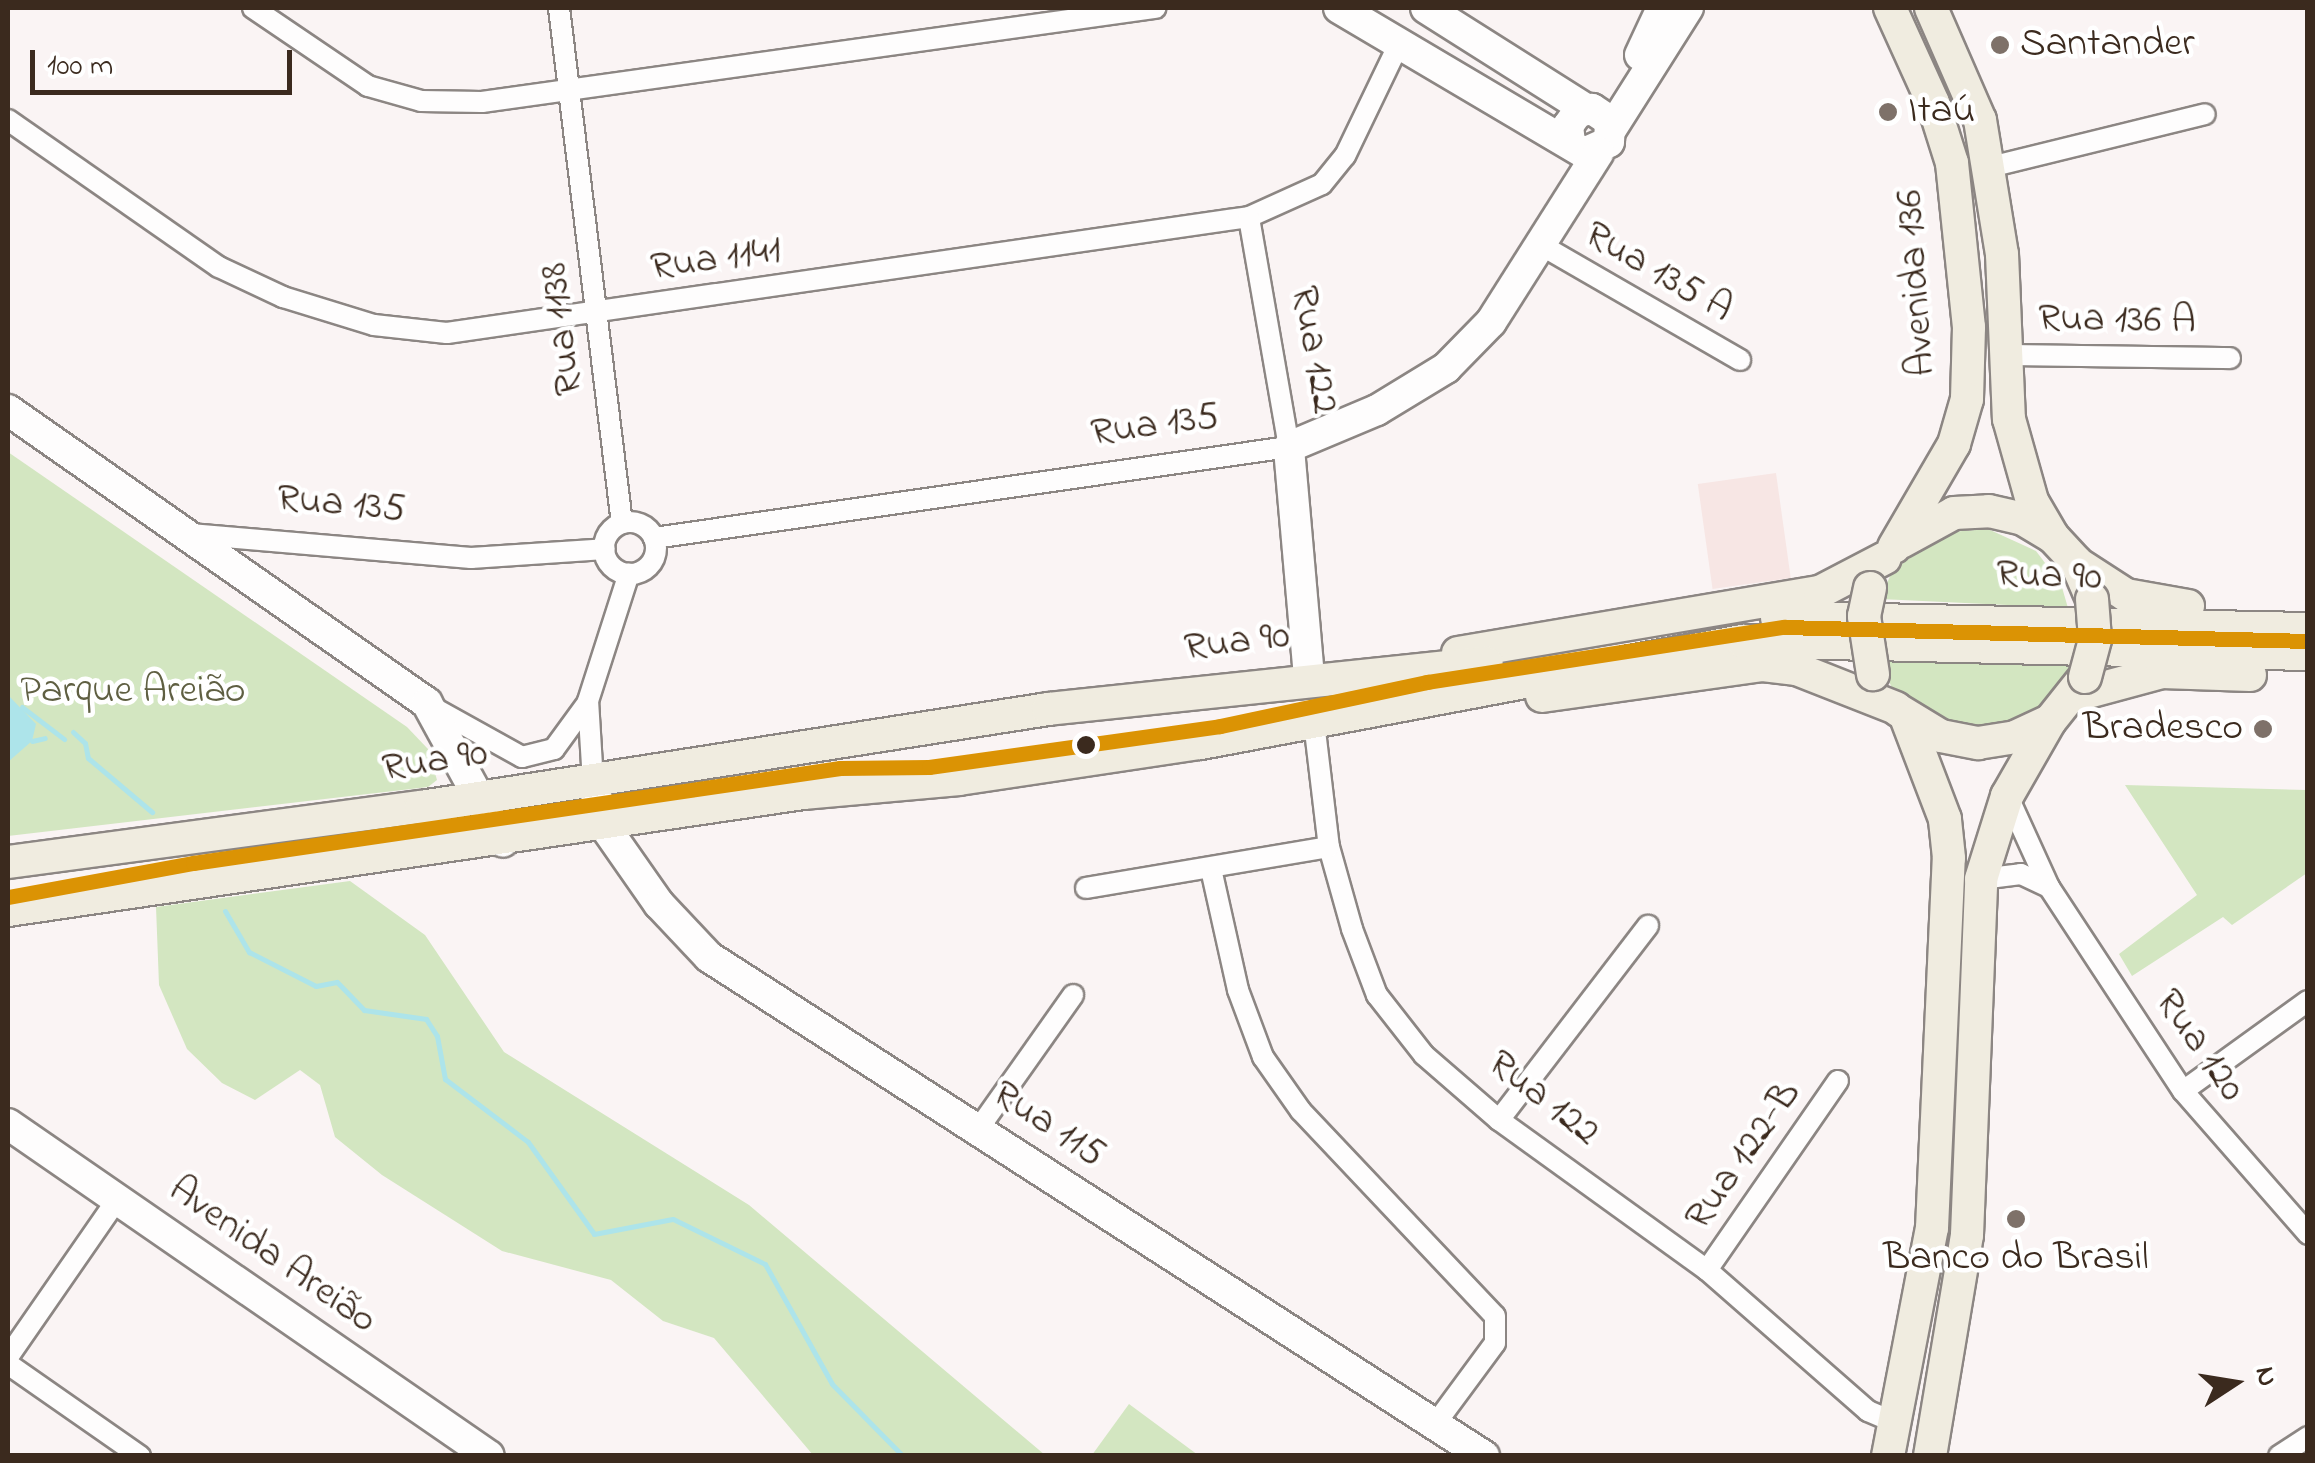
<!DOCTYPE html>
<meta charset="utf-8">
<style>
body{margin:0}
#map{position:relative;width:2315px;height:1463px;overflow:hidden;background:#faf4f4;font-family:"Indie Flower",sans-serif}
div>[style]{position:absolute}
.built>*{inset:0;background:#f7e6e4;transform-origin:0 0}
.green>*{inset:0;background:#d3e6c1}
.water>*{inset:0;background:#ade4ea}
.stream>*{height:5px;margin:-2.5px;padding:0 2.5px;transform-origin:2.5px;border-radius:2.5px;background:#ade4ea}
.roads{filter:drop-shadow(2px 0 #8c8683) drop-shadow(-2px 0 #8c8683) drop-shadow(0 2px #8c8683) drop-shadow(0 -2px #8c8683)}
.street>*{height:20px;margin:-10px;padding:0 10px;transform-origin:10px;border-radius:10px;background:#fefdfd}
.street>.ring{margin:-10px;padding:0;box-sizing:content-box;background:none;border:20px solid #fefdfd;border-radius:50%}
.secondary>*{height:30px;margin:-15px;padding:0 15px;transform-origin:15px;border-radius:15px;background:#fefdfd}
.primary>*{height:32px;margin:-16px;padding:0 16px;transform-origin:16px;border-radius:16px;background:#f0ece0}
.bridges{filter:drop-shadow(2px 0 #8c8683) drop-shadow(-2px 0 #8c8683) drop-shadow(0 2px #8c8683) drop-shadow(0 -2px #8c8683)}
.primary-bridge>*{height:32px;margin:-16px;padding:0 16px;transform-origin:16px;border-radius:16px;background:#f0ece0}
.bus-1>*{height:15px;margin:-7.5px;padding:0 7.5px;transform-origin:7.5px;border-radius:7.5px;background:#db9304}
.dots>*{width:28px;height:28px;translate:-50% -50%;box-sizing:border-box;border:5px solid #fff;border-radius:50%}
span{translate:-50% -50%;white-space:nowrap;text-align:center;line-height:1.15;-webkit-text-stroke:9px #fff;paint-order:stroke}
.poi-label{font-size:40px;color:#3b2a1e}
.left{translate:0 -50%;text-align:left}
.right{translate:-100% -50%;text-align:right}
.street-label{font-size:40px;color:#3b2a1e}
.park-label{font-size:40px;color:#5f5f42}
.frame{position:absolute;inset:0;border:10px solid #3b2a1e;pointer-events:none}
.north{position:absolute;left:2185px;top:1333px;width:100px;height:100px;-webkit-text-stroke:8px #fff;paint-order:stroke;rotate:78deg;font-size:28px;font-weight:700;line-height:40px;text-align:center;color:#3b2a1e}
.north::after{content:'';display:block;margin:auto;width:35px;height:45px;background:#3b2a1e;clip-path:polygon(50% 0,100% 100%,50% 72%,0 100%)}
.scale{position:absolute;left:30px;top:50px;width:262px;height:45px;box-sizing:border-box;border:5px solid #3b2a1e;border-top:0;padding-left:12px;font-size:30px;line-height:35px;white-space:nowrap;color:#3b2a1e;-webkit-text-stroke:8px #fff;paint-order:stroke}
</style>
<div id="map">
<div class="built">
<div style="left:1776px;top:473px;width:106px;height:79px;rotate:82deg"></div>
</div>
<div class="green">
<div style="clip-path:polygon(8px 452px,407px 727px,428px 749px,437px 780px,428px 787px,8px 836px)"></div>
<div style="clip-path:polygon(1988px 529px,2036px 551px,2061px 584px,2068px 608px,1880px 599px,1891px 574px,1917px 550px,1950px 532px)"></div>
<div style="clip-path:polygon(1879px 656px,2069px 666px,2061px 689px,2039px 715px,2000px 731px,1964px 731px,1914px 711px,1891px 686px)"></div>
<div style="clip-path:polygon(2125px 785px,2307px 790px,2307px 873px,2232px 925px,2223px 917px,2132px 976px,2119px 954px,2197px 895px)"></div>
<div style="clip-path:polygon(350px 881px,425px 935px,504px 1052px,749px 1205px,1045px 1455px,813px 1455px,714px 1338px,663px 1321px,611px 1280px,502px 1251px,382px 1175px,335px 1137px,320px 1085px,300px 1070px,255px 1100px,222px 1083px,187px 1049px,159px 985px,156px 907px)"></div>
<div style="clip-path:polygon(1129px 1404px,1198px 1455px,1092px 1455px)"></div>
</div>
<div class="water">
<div style="clip-path:polygon(8px 695px,36px 724px,32px 741px,8px 762px)"></div>
</div>
<div class="stream">
<div style="left:22px;top:707px;width:53px;rotate:37.3deg"></div>
<div style="left:73px;top:732px;width:16px;rotate:43deg"></div>
<div style="left:85px;top:743px;width:15px;rotate:79deg"></div>
<div style="left:88px;top:758px;width:84px;rotate:40.2deg"></div>
<div style="left:32px;top:741px;width:13px;rotate:-13deg"></div>
<div style="left:225px;top:911px;width:48px;rotate:59.7deg"></div>
<div style="left:249px;top:952px;width:75px;rotate:26.9deg"></div>
<div style="left:316px;top:986px;width:21px;rotate:-11deg"></div>
<div style="left:337px;top:982px;width:39px;rotate:46deg"></div>
<div style="left:364px;top:1010px;width:63px;rotate:8.3deg"></div>
<div style="left:426px;top:1019px;width:20px;rotate:57deg"></div>
<div style="left:437px;top:1036px;width:44px;rotate:79.5deg"></div>
<div style="left:445px;top:1079px;width:104px;rotate:37.2deg"></div>
<div style="left:528px;top:1142px;width:113px;rotate:54.3deg"></div>
<div style="left:594px;top:1234px;width:80px;rotate:-10.8deg"></div>
<div style="left:673px;top:1219px;width:102px;rotate:26.1deg"></div>
<div style="left:765px;top:1264px;width:137px;rotate:60.8deg"></div>
<div style="left:832px;top:1384px;width:101px;rotate:45.4deg"></div>
</div>
<div class="roads">
<div class="street">
<div style="left:253px;top:8px;width:139px;rotate:34.1deg"></div>
<div style="left:368px;top:86px;width:55px;rotate:15.8deg"></div>
<div style="left:421px;top:101px;width:61px;rotate:0.9deg"></div>
<div style="left:482px;top:102px;width:680px;rotate:-7.95deg"></div>
<div style="left:559px;top:8px;width:519px;rotate:83.03deg"></div>
<div style="left:8px;top:120px;width:257px;rotate:34.9deg"></div>
<div style="left:219px;top:267px;width:71px;rotate:25.1deg"></div>
<div style="left:283px;top:297px;width:95px;rotate:17.1deg"></div>
<div style="left:374px;top:325px;width:73px;rotate:6.3deg"></div>
<div style="left:447px;top:333px;width:810px;rotate:-8.23deg"></div>
<div style="left:1249px;top:217px;width:80px;rotate:-24.3deg"></div>
<div style="left:1322px;top:184px;width:36px;rotate:-51deg"></div>
<div style="left:1345px;top:156px;width:124px;rotate:-64.3deg"></div>
<div style="left:1990px;top:167px;width:221px;rotate:-13.8deg"></div>
<div style="left:1541px;top:245px;width:230px;rotate:30deg"></div>
<div style="left:2003px;top:355px;width:227px;rotate:0.8deg"></div>
<div class="ring" style="left:604px;top:522px;width:32px;height:32px"></div>
<div style="left:190px;top:534px;width:282px;rotate:4.9deg"></div>
<div style="left:471px;top:558px;width:134px;rotate:-3.8deg"></div>
<div style="left:654px;top:538px;width:641px;rotate:-8.16deg"></div>
<div style="left:1289px;top:447px;width:233px;rotate:-99.9deg"></div>
<div style="left:432px;top:707px;width:103px;rotate:29.1deg"></div>
<div style="left:522px;top:757px;width:33px;rotate:-14deg"></div>
<div style="left:554px;top:749px;width:54px;rotate:-54deg"></div>
<div style="left:1314px;top:722px;width:126px;rotate:83.2deg"></div>
<div style="left:1329px;top:847px;width:85px;rotate:74.3deg"></div>
<div style="left:1352px;top:929px;width:71px;rotate:69.3deg"></div>
<div style="left:1377px;top:995px;width:76px;rotate:51.9deg"></div>
<div style="left:1424px;top:1055px;width:99px;rotate:40.9deg"></div>
<div style="left:1499px;top:1120px;width:256px;rotate:35.8deg"></div>
<div style="left:1707px;top:1270px;width:214px;rotate:41.2deg"></div>
<div style="left:1868px;top:1411px;width:30px;rotate:23deg"></div>
<div style="left:593px;top:782px;width:81px;rotate:-93.5deg"></div>
<div style="left:588px;top:701px;width:134px;rotate:-72.2deg"></div>
<div style="left:2008px;top:797px;width:99px;rotate:65.5deg"></div>
<div style="left:2049px;top:887px;width:244px;rotate:56.7deg"></div>
<div style="left:2183px;top:1091px;width:190px;rotate:48.8deg"></div>
<div style="left:1211px;top:869px;width:124px;rotate:77.4deg"></div>
<div style="left:1238px;top:990px;width:72px;rotate:69.5deg"></div>
<div style="left:1263px;top:1057px;width:66px;rotate:54.9deg"></div>
<div style="left:1301px;top:1111px;width:282px;rotate:46.6deg"></div>
<div style="left:1495px;top:1316px;width:27px;rotate:90deg"></div>
<div style="left:1495px;top:1343px;width:99px;rotate:126.4deg"></div>
<div style="left:1981px;top:879px;width:40px;rotate:-7.1deg"></div>
<div style="left:2021px;top:874px;width:31px;rotate:25deg"></div>
<div style="left:1086px;top:888px;width:246px;rotate:-9.6deg"></div>
<div style="left:2183px;top:1091px;width:154px;rotate:-35.8deg"></div>
<div style="left:1499px;top:1120px;width:245px;rotate:-52.5deg"></div>
<div style="left:979px;top:1128px;width:163px;rotate:-54.7deg"></div>
<div style="left:1707px;top:1270px;width:230px;rotate:-55.3deg"></div>
<div style="left:8px;top:1357px;width:193px;rotate:-55.3deg"></div>
<div style="left:8px;top:1364px;width:161px;rotate:34.9deg"></div>
<div style="left:2279px;top:1456px;width:35px;rotate:-33deg"></div>
</div>
<div class="secondary">
<div style="left:1339px;top:8px;width:285px;rotate:30.6deg"></div>
<div style="left:1584px;top:153px;width:27px;rotate:-24deg"></div>
<div style="left:1609px;top:142px;width:21px;rotate:-87deg"></div>
<div style="left:1610px;top:121px;width:22px;rotate:-146deg"></div>
<div style="left:1592px;top:109px;width:14px;rotate:168deg"></div>
<div style="left:1578px;top:112px;width:17px;rotate:126deg"></div>
<div style="left:1568px;top:126px;width:16px;rotate:83deg"></div>
<div style="left:1426px;top:8px;width:189px;rotate:32.3deg"></div>
<div style="left:1640px;top:55px;width:52px;rotate:-64.9deg"></div>
<div style="left:1612px;top:128px;width:142px;rotate:-57.7deg"></div>
<div style="left:8px;top:410px;width:511px;rotate:34.96deg"></div>
<div style="left:427px;top:703px;width:158px;rotate:61.3deg"></div>
<div style="left:1309px;top:677px;width:231px;rotate:-95deg"></div>
<div style="left:1289px;top:447px;width:95px;rotate:-22.8deg"></div>
<div style="left:1377px;top:410px;width:81px;rotate:-31.3deg"></div>
<div style="left:1446px;top:368px;width:64px;rotate:-45.6deg"></div>
<div style="left:1491px;top:322px;width:201px;rotate:-57.6deg"></div>
<div style="left:593px;top:782px;width:43px;rotate:76.6deg"></div>
<div style="left:603px;top:824px;width:98px;rotate:55deg"></div>
<div style="left:659px;top:904px;width:73px;rotate:46.7deg"></div>
<div style="left:709px;top:957px;width:922px;rotate:32.78deg"></div>
<div style="left:8px;top:1124px;width:584px;rotate:34.61deg"></div>
</div>
<div class="primary">
<div style="left:1890px;top:8px;width:104px;rotate:65.6deg"></div>
<div style="left:1933px;top:103px;width:63px;rotate:72.4deg"></div>
<div style="left:1952px;top:163px;width:165px;rotate:84.1deg"></div>
<div style="left:1969px;top:327px;width:72px;rotate:91.6deg"></div>
<div style="left:1967px;top:399px;width:47px;rotate:106.1deg"></div>
<div style="left:1954px;top:444px;width:119px;rotate:120.2deg"></div>
<div style="left:1931px;top:8px;width:122px;rotate:66.4deg"></div>
<div style="left:1980px;top:120px;width:136px;rotate:80.7deg"></div>
<div style="left:2002px;top:254px;width:165px;rotate:87.6deg"></div>
<div style="left:2009px;top:419px;width:85px;rotate:74.3deg"></div>
<div style="left:2032px;top:501px;width:42px;rotate:59.7deg"></div>
<div style="left:1901px;top:542px;width:60px;rotate:-28.7deg"></div>
<div style="left:1954px;top:513px;width:35px;rotate:-3deg"></div>
<div style="left:1989px;top:511px;width:35px;rotate:13deg"></div>
<div style="left:2023px;top:519px;width:35px;rotate:31deg"></div>
<div style="left:2053px;top:537px;width:34px;rotate:47deg"></div>
<div style="left:2076px;top:562px;width:40px;rotate:66.6deg"></div>
<div style="left:2078px;top:564px;width:57px;rotate:32.9deg"></div>
<div style="left:2126px;top:595px;width:63px;rotate:10.1deg"></div>
<div style="left:1777px;top:618px;width:531px;rotate:1.19deg"></div>
<div style="left:1458px;top:653px;width:367px;rotate:-9.6deg"></div>
<div style="left:1820px;top:592px;width:73px;rotate:-27.6deg"></div>
<div style="left:1542px;top:696px;width:223px;rotate:-8deg"></div>
<div style="left:1763px;top:665px;width:34px;rotate:7deg"></div>
<div style="left:1797px;top:669px;width:106px;rotate:21.5deg"></div>
<div style="left:2073px;top:696px;width:92px;rotate:-15.1deg"></div>
<div style="left:2162px;top:672px;width:88px;rotate:2deg"></div>
<div style="left:1898px;top:710px;width:50px;rotate:31.2deg"></div>
<div style="left:1941px;top:736px;width:38px;rotate:11deg"></div>
<div style="left:1978px;top:743px;width:37px;rotate:-9deg"></div>
<div style="left:2015px;top:737px;width:38px;rotate:-25deg"></div>
<div style="left:2050px;top:721px;width:56px;rotate:-51.5deg"></div>
<div style="left:8px;top:862px;width:417px;rotate:-7.6deg"></div>
<div style="left:421px;top:807px;width:635px;rotate:-8.88deg"></div>
<div style="left:1048px;top:709px;width:441px;rotate:-6deg"></div>
<div style="left:8px;top:910px;width:804px;rotate:-8.37deg"></div>
<div style="left:803px;top:793px;width:157px;rotate:-5.1deg"></div>
<div style="left:959px;top:779px;width:245px;rotate:-8.5deg"></div>
<div style="left:1201px;top:743px;width:551px;rotate:-10.68deg"></div>
<div style="left:1742px;top:641px;width:566px;rotate:1.32deg"></div>
<div style="left:1888px;top:1456px;width:232px;rotate:-79.1deg"></div>
<div style="left:1932px;top:1228px;width:370px;rotate:-87.4deg"></div>
<div style="left:1949px;top:858px;width:39px;rotate:-96deg"></div>
<div style="left:1945px;top:819px;width:109px;rotate:-110.9deg"></div>
<div style="left:1930px;top:1456px;width:224px;rotate:-80.5deg"></div>
<div style="left:1967px;top:1235px;width:356px;rotate:-87.7deg"></div>
<div style="left:1981px;top:879px;width:87px;rotate:-72.6deg"></div>
<div style="left:2007px;top:796px;width:86px;rotate:-60.2deg"></div>
</div>
</div>
<div class="bridges">
<div class="primary-bridge">
<div style="left:1870px;top:588px;width:29px;rotate:102deg"></div>
<div style="left:1864px;top:616px;width:59px;rotate:81.2deg"></div>
<div style="left:2085px;top:677px;width:39px;rotate:-75deg"></div>
<div style="left:2095px;top:639px;width:40px;rotate:-94.3deg"></div>
</div>
</div>
<div class="bus-1">
<div style="left:8px;top:897px;width:188px;rotate:-10.4deg"></div>
<div style="left:193px;top:863px;width:654px;rotate:-8.35deg"></div>
<div style="left:840px;top:768px;width:89px;rotate:-0.6deg"></div>
<div style="left:929px;top:767px;width:294px;rotate:-8deg"></div>
<div style="left:1220px;top:726px;width:212px;rotate:-12deg"></div>
<div style="left:1427px;top:682px;width:361px;rotate:-8.8deg"></div>
<div style="left:1784px;top:627px;width:524px;rotate:1.53deg"></div>
</div>
<div class="dots">
<div style="left:2000px;top:45px;background:#7e7169"></div>
<div style="left:1888px;top:112px;background:#7e7169"></div>
<div style="left:2263px;top:729px;background:#7e7169"></div>
<div style="left:1086px;top:745px;background:#3b2a1e"></div>
<div style="left:2016px;top:1219px;background:#7e7169"></div>
</div>
<div class="poi-label">
<span class="left" style="left:2020px;top:45px">Santander</span>
<span class="left" style="left:1908px;top:112px">Itaú</span>
<span class="right" style="left:2243px;top:729px">Bradesco</span>
<span style="left:2016px;top:1259px">Banco do Brasil</span>
</div>
<div class="street-label">
<span style="left:716px;top:260px;rotate:-8deg">Rua 1141</span>
<span style="left:1658px;top:273px;rotate:30deg">Rua 135 A</span>
<span style="left:1917px;top:283px;rotate:-94deg">Avenida 136</span>
<span style="left:2117px;top:321px;rotate:1deg">Rua 136 A</span>
<span style="left:563px;top:329px;rotate:-97deg">Rua 1138</span>
<span style="left:1313px;top:350px;rotate:80deg">Rua 122</span>
<span style="left:1155px;top:426px;rotate:-8deg">Rua 135</span>
<span style="left:341px;top:505px;rotate:5deg">Rua 135</span>
<span style="left:2049px;top:577px;rotate:2deg">Rua 90</span>
<span style="left:1237px;top:643px;rotate:-7deg">Rua 90</span>
<span style="left:435px;top:762px;rotate:-9deg">Rua 90</span>
<span style="left:2199px;top:1046px;rotate:55deg">Rua 120</span>
<span style="left:1543px;top:1099px;rotate:38deg">Rua 122</span>
<span style="left:1048px;top:1125px;rotate:33deg">Rua 115</span>
<span style="left:1744px;top:1156px;rotate:-55deg">Rua 122-B</span>
<span style="left:272px;top:1256px;rotate:35deg">Avenida Areião</span>
</div>
<div class="park-label">
<span style="left:133px;top:692px">Parque Areião</span>
</div>
<div class="frame"></div>
<div class="north">N</div>
<div class="scale">100 m</div>
</div>
